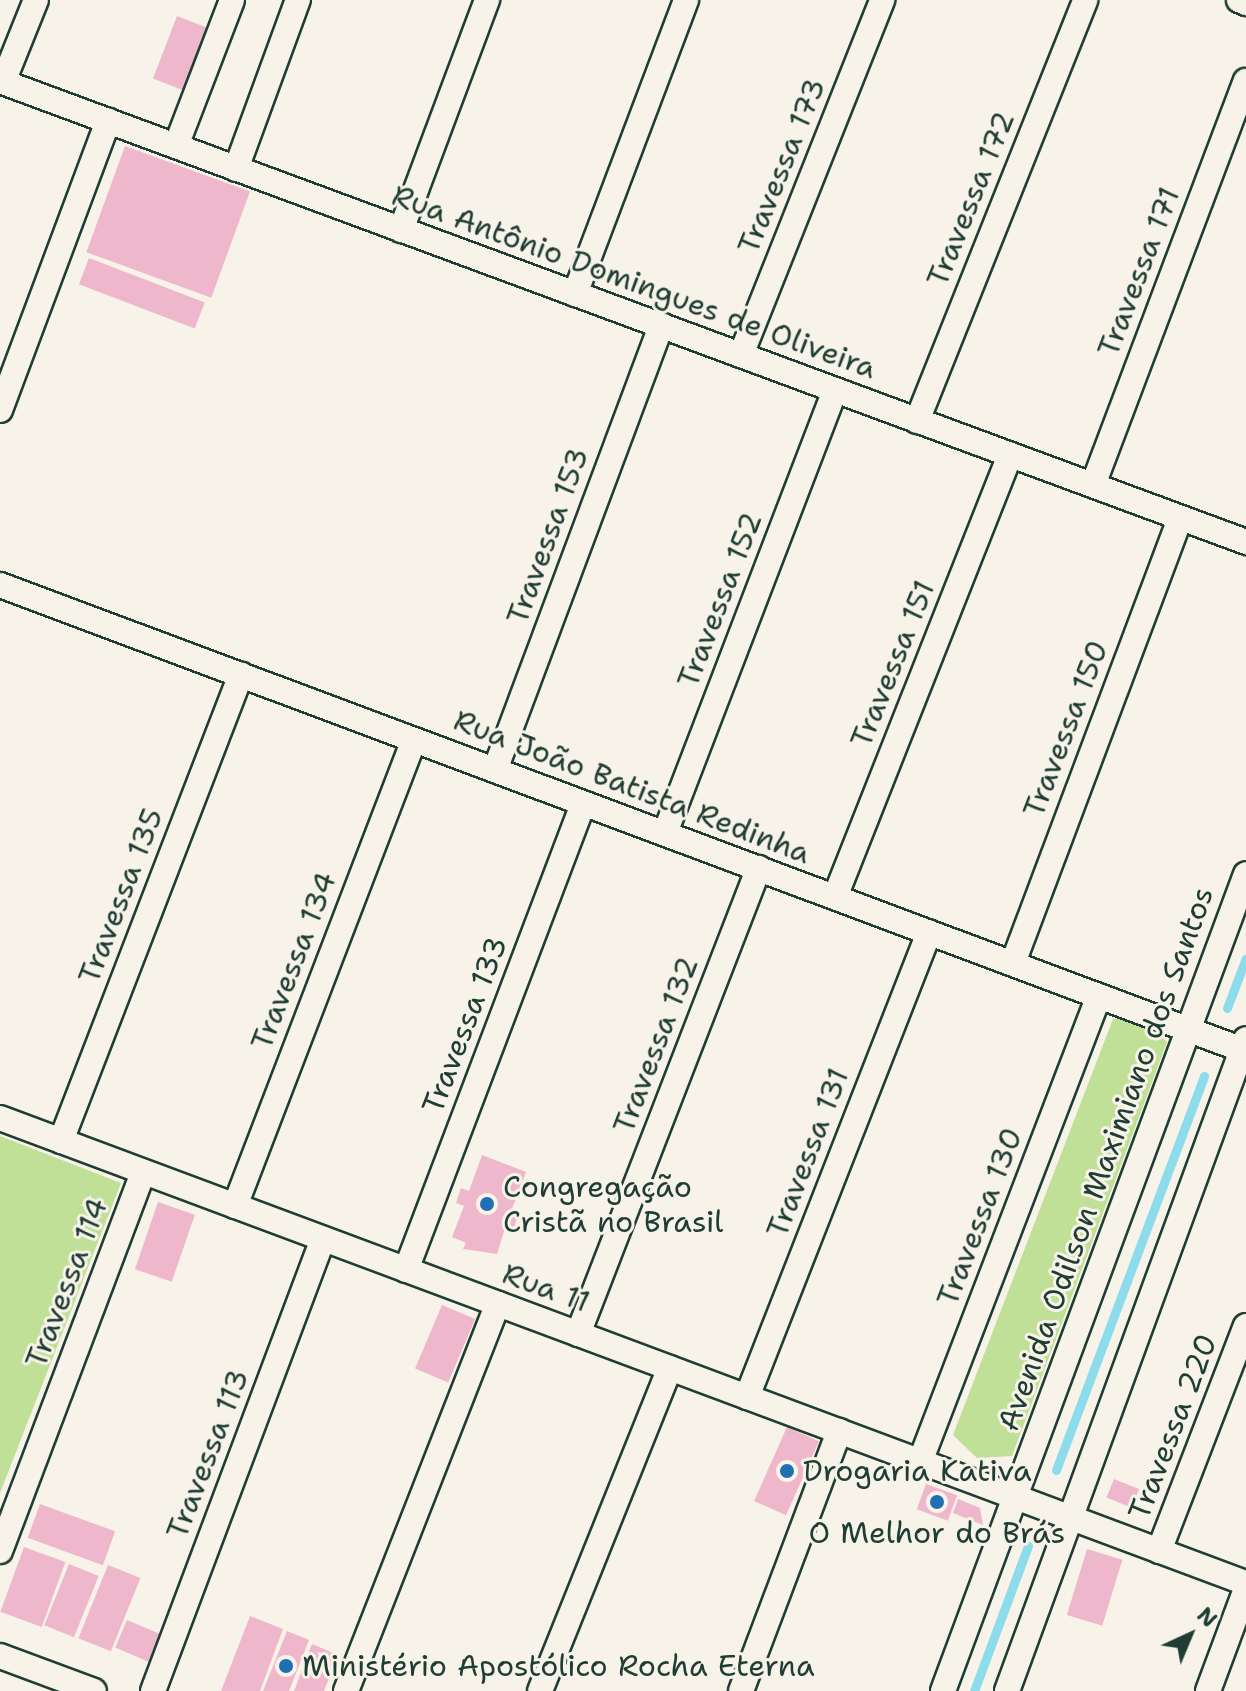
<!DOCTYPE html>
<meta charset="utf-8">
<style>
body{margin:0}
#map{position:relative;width:1246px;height:1691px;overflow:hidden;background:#f7f3e8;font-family:"Shantell Sans",sans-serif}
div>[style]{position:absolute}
.green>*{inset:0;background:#c0df97}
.stream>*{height:9px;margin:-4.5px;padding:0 4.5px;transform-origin:4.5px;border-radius:4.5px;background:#8ddceb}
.building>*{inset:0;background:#efb7cc;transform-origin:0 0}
.roads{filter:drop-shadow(2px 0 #1f3d34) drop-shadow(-2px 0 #1f3d34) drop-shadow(0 2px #1f3d34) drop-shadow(0 -2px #1f3d34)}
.minor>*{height:24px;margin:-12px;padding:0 12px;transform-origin:12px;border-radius:12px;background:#f7f3e8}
.dots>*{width:22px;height:22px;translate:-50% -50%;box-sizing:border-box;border:4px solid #f7f3e8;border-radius:50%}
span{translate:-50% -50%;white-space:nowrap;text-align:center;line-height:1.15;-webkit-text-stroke:6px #f7f3e8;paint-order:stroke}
.street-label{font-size:30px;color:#1f3d34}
.poi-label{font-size:30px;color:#1f3d34}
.left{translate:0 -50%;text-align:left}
.north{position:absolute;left:1150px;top:1595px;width:80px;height:80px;-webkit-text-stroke:6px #f7f3e8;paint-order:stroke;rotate:44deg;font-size:22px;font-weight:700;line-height:32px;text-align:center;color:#1f3d34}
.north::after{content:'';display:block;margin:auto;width:28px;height:36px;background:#1f3d34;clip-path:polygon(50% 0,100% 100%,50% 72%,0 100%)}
</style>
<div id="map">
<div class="green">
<div style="clip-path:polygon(1113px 1019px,1143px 1019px,1167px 1042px,1012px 1456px,977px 1458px,953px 1435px)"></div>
<div style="clip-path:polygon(0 1136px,121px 1183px,0 1493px)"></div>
</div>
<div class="stream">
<div style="left:1227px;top:1008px;width:53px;rotate:-69.2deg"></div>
<div style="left:1056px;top:1470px;width:421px;rotate:-69.4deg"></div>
<div style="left:974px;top:1691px;width:155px;rotate:-69.6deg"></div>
</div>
<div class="building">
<div style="left:177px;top:16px;width:36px;height:67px;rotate:21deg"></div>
<div style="left:125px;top:146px;width:133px;height:113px;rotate:20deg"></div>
<div style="left:89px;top:258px;width:124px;height:28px;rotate:21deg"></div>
<div style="clip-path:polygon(482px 1155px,526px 1172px,512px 1209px,519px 1212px,514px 1228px,506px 1225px,497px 1254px,463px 1249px,466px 1243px,452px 1237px,464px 1206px,456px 1203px,461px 1188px,469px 1191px)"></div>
<div style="left:158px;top:1202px;width:39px;height:71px;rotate:19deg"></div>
<div style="left:442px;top:1305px;width:36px;height:69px;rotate:23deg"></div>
<div style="left:787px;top:1427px;width:35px;height:81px;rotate:24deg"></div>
<div style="left:1114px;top:1479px;width:27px;height:20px;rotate:22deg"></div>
<div style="left:926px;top:1484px;width:33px;height:27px;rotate:20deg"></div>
<div style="clip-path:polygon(958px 1499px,980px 1508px,983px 1525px,953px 1513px)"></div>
<div style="left:40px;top:1504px;width:80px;height:36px;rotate:20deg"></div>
<div style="left:24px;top:1547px;width:44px;height:69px;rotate:20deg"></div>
<div style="left:1087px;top:1549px;width:37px;height:69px;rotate:17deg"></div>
<div style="left:69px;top:1564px;width:32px;height:66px;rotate:22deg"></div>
<div style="left:108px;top:1565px;width:35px;height:79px;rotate:22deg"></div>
<div style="clip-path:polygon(250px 1616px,283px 1629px,260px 1691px,221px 1691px)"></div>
<div style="left:127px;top:1620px;width:36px;height:30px;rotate:23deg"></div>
<div style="clip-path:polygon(287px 1631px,309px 1640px,289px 1691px,263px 1691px)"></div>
<div style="clip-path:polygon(312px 1644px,338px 1655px,324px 1691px,294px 1691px)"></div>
</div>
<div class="roads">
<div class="minor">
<div style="left:1239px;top:0;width:8px;rotate:23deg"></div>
<div style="left:0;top:81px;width:1329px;rotate:20.3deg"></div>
<div style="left:3px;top:82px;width:88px;rotate:-68.1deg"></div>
<div style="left:176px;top:146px;width:156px;rotate:-69deg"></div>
<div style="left:236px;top:169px;width:180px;rotate:-69.9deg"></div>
<div style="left:401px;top:230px;width:246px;rotate:-69.5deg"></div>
<div style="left:575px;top:294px;width:314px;rotate:-69.3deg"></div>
<div style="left:741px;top:355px;width:382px;rotate:-68.3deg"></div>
<div style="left:0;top:410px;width:309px;rotate:-69.5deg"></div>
<div style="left:917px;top:421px;width:453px;rotate:-68.2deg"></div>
<div style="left:1093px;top:485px;width:432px;rotate:-69.3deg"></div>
<div style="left:0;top:585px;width:1330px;rotate:20.51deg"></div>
<div style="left:495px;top:770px;width:475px;rotate:-69.5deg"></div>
<div style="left:665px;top:833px;width:474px;rotate:-69deg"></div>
<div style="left:835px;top:897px;width:475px;rotate:-68.4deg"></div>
<div style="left:1013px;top:963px;width:475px;rotate:-69.4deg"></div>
<div style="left:0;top:1118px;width:1330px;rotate:20.47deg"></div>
<div style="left:61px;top:1141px;width:500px;rotate:-68.9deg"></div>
<div style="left:235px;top:1206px;width:499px;rotate:-69deg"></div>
<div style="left:406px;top:1270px;width:499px;rotate:-69.2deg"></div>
<div style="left:578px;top:1334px;width:500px;rotate:-68.8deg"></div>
<div style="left:747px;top:1397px;width:499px;rotate:-68.6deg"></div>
<div style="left:920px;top:1462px;width:499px;rotate:-69deg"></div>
<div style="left:0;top:1551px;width:405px;rotate:-69.3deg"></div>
<div style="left:1159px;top:1551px;width:241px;rotate:-68.9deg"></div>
<div style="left:0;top:1656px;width:100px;rotate:20.4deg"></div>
<div style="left:153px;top:1691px;width:483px;rotate:-69.4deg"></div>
<div style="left:346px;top:1691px;width:416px;rotate:-68.6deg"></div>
<div style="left:540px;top:1691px;width:348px;rotate:-68.1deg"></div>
<div style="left:741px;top:1691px;width:278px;rotate:-69.3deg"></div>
<div style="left:943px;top:1691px;width:871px;rotate:-69.65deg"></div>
<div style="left:1007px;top:1691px;width:694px;rotate:-69.87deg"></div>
<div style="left:1208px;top:1691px;width:109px;rotate:-69.6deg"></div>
</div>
</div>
<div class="dots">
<div style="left:487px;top:1204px;background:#1f6fb2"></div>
<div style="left:787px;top:1471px;background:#1f6fb2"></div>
<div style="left:937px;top:1502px;background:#1f6fb2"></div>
<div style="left:286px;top:1666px;background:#1f6fb2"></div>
</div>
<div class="street-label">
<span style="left:782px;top:166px;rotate:-68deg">Travessa 173</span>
<span style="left:971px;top:199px;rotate:-68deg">Travessa 172</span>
<span style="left:1139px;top:272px;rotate:-69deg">Travessa 171</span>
<span style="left:634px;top:282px;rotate:20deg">Rua Antônio Domingues de Oliveira</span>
<span style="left:548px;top:536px;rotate:-70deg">Travessa 153</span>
<span style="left:720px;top:600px;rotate:-69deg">Travessa 152</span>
<span style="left:893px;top:664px;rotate:-68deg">Travessa 151</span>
<span style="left:1066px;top:729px;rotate:-69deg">Travessa 150</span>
<span style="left:632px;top:787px;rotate:21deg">Rua João Batista Redinha</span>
<span style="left:121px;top:896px;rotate:-69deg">Travessa 135</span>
<span style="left:294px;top:961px;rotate:-69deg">Travessa 134</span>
<span style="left:465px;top:1025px;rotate:-69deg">Travessa 133</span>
<span style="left:656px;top:1045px;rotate:-69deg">Travessa 132</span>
<span style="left:808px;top:1153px;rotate:-69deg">Travessa 131</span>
<span style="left:1106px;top:1159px;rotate:-70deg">Avenida Odilson Maximiano dos Santos</span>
<span style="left:980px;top:1217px;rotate:-69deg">Travessa 130</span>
<span style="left:67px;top:1283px;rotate:-69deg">Travessa 114</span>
<span style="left:546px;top:1288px;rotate:20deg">Rua 11</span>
<span style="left:1173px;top:1427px;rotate:-69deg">Travessa 220</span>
<span style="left:208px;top:1454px;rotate:-69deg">Travessa 113</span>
</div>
<div class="poi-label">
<span class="left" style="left:503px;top:1204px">Congregação<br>Cristã no Brasil</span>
<span class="left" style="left:803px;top:1471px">Drogaria Kativa</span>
<span style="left:937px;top:1533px">O Melhor do Brás</span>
<span class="left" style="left:302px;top:1666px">Ministério Apostólico Rocha Eterna</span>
</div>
<div class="north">N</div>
</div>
